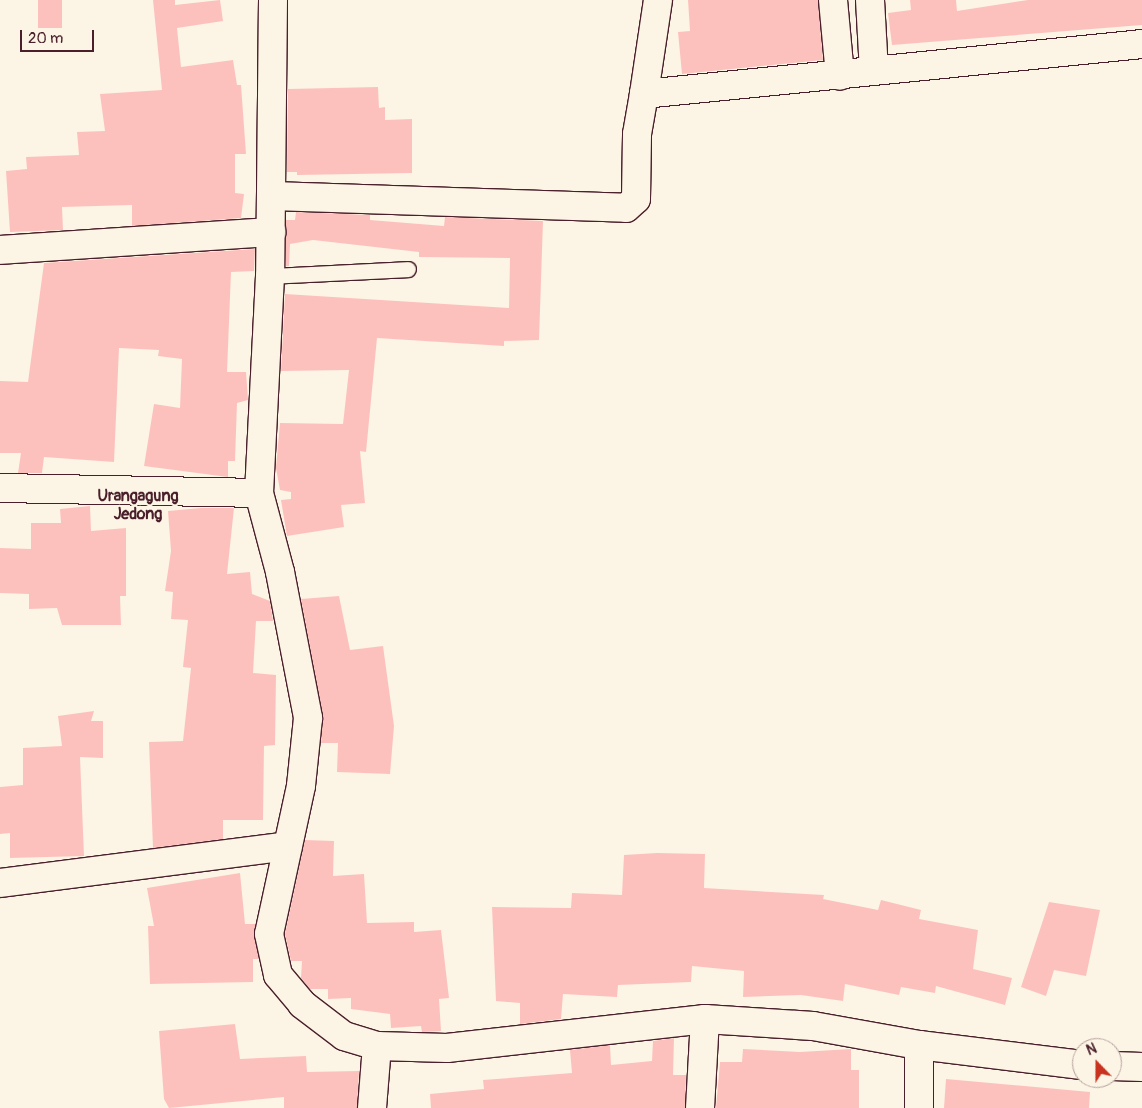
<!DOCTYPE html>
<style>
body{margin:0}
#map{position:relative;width:1142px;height:1108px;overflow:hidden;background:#fcf5e5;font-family:Pangolin,sans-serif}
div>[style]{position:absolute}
.building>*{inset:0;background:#fdc1bd;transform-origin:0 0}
.roads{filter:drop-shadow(1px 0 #4a1f2b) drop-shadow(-1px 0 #4a1f2b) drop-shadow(0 1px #4a1f2b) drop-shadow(0 -1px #4a1f2b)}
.lane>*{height:15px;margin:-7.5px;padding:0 7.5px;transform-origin:7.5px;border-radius:7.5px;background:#fcf5e5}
.street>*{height:28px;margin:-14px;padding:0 14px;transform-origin:14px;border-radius:14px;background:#fcf5e5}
.secondary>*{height:28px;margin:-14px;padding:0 14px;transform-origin:14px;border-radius:14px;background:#fcf5e5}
span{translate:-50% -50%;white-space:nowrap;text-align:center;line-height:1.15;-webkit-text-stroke:4px #fcf5e5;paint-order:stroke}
.quarter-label{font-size:16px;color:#4a1f2b;font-weight:700}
.north{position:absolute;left:1072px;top:1038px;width:50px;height:50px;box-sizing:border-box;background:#fcf5e5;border:1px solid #b59f9b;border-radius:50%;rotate:338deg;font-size:14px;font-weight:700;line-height:20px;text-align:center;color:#4a1f2b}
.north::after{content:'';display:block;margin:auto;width:18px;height:22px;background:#c8321e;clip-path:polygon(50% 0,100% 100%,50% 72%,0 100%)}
.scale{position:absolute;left:20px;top:30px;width:74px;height:22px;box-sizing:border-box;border:2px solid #4a1f2b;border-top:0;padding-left:6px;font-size:15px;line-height:18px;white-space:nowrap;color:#4a1f2b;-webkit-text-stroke:4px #fcf5e5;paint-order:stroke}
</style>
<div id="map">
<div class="building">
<div style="left:38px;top:0;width:24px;height:28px"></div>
<div style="clip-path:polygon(153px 0,175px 0,175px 5px,220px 0,223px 21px,177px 28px,181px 67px,233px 60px,237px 85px,241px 85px,246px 154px,235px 154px,235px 193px,244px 194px,241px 218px,132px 226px,132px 205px,62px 207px,63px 230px,10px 232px,6px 171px,27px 169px,26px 157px,79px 155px,77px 132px,105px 131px,100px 94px,162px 90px)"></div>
<div style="clip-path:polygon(688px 0,818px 0,823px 60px,682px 74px,678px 32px,690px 31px)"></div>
<div style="clip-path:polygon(910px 0,956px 0,957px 11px,1028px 0,1142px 0,1142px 25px,892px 45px,888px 13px,911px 10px)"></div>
<div style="clip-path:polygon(378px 87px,379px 108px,385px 107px,385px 120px,412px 119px,412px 173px,297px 175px,297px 172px,287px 172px,288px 89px)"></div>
<div style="clip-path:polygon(296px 212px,370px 215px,370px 220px,444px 226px,445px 217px,543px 221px,539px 340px,504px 341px,504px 346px,377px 338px,366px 452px,360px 451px,365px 503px,341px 505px,344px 527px,287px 536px,281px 500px,291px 499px,291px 492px,280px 490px,276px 468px,280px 423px,343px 424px,349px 370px,281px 371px,285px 294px,509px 308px,510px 258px,419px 257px,419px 252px,313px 240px,290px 244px,289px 266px,286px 266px,286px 220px,295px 220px)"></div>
<div style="clip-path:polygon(255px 249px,254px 271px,231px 272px,227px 372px,246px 372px,248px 400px,237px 403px,235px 461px,228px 461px,228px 477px,144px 466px,154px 404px,180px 408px,182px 359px,158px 356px,159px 350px,119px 348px,114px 462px,44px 457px,42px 473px,18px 473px,21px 453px,0 453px,0 381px,28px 382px,44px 263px)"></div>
<div style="clip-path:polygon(90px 506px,91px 531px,126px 528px,126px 596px,120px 596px,121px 625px,62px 625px,57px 608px,29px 609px,29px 594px,0 593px,0 548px,31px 549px,31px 523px,61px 523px,60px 509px)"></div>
<div style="clip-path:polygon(201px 508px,234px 508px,227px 574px,250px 572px,252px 594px,270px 601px,273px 621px,256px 621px,253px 673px,276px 675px,275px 745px,264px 746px,263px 820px,223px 820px,223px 839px,153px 848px,149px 742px,183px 741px,191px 668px,183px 667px,188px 620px,171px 619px,173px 592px,165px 591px,171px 551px,168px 511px)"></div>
<div style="clip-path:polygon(339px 596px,350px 650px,383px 646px,394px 726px,390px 774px,337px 772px,338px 743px,321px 743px,323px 715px,301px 599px)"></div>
<div style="clip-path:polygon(94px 711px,91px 721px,103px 721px,103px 758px,80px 757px,84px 856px,10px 858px,10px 833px,0 834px,0 787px,23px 785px,23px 748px,62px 746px,58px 716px)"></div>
<div style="clip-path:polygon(305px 840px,334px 841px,333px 876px,364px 874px,367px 923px,414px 922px,414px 932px,441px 930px,449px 998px,439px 999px,441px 1031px,422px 1032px,421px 1026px,391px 1028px,390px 1014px,351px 1009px,351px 998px,328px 999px,328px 989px,310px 989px,301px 978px,302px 961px,291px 961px,285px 934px)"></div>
<div style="clip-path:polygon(657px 853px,705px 854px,704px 888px,824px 895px,823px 899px,878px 910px,881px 900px,921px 910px,919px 919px,978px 930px,973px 969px,1012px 978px,1005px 1005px,936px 986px,935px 993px,901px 987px,899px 995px,845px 984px,843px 1001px,801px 995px,743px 997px,744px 971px,692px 966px,691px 982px,618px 985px,617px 997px,563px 994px,561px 1019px,520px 1024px,520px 1003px,496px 1001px,492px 907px,571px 908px,572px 893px,622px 895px,624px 855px)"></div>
<div style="clip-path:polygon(240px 873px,245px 924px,255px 924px,259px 959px,253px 959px,253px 982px,150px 984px,148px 926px,154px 926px,147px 888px)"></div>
<div style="clip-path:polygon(1049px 902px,1100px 910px,1086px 976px,1054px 970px,1046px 996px,1021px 987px)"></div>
<div style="clip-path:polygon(235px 1024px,240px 1059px,306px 1056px,307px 1072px,359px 1071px,357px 1108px,284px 1108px,284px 1097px,169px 1108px,164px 1099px,159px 1031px)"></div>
<div style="clip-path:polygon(674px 1038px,673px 1075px,686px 1075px,685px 1108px,431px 1108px,430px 1094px,484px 1089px,483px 1080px,572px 1073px,570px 1050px,610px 1045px,611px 1065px,652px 1061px,653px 1041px)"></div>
<div style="clip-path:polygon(743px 1049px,800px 1052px,851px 1049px,851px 1070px,859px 1070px,859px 1108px,716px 1108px,720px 1062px,742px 1062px)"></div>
<div style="clip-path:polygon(946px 1079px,1090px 1092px,1089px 1108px,944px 1108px)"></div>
</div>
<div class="roads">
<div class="lane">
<div style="left:270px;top:276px;width:138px;rotate:-2.9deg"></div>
</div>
<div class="street">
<div style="left:658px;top:0;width:95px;rotate:98.5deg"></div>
<div style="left:644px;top:94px;width:501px;rotate:-5.73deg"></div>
<div style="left:833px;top:0;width:76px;rotate:84.7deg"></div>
<div style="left:870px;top:0;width:71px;rotate:86.8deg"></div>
<div style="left:272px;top:196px;width:354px;rotate:1.9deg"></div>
<div style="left:626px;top:208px;width:13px;rotate:-42deg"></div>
<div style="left:636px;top:199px;width:65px;rotate:-89.1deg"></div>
<div style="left:637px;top:134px;width:41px;rotate:-80.1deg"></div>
<div style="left:0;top:250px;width:272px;rotate:-3.8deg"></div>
<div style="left:0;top:488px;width:259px;rotate:1.1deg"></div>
<div style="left:919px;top:1045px;width:63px;rotate:90deg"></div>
<div style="left:372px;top:1108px;width:62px;rotate:-85.4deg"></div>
<div style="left:700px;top:1108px;width:89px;rotate:-86.8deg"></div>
</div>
<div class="secondary">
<div style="left:273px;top:0;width:276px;rotate:90.6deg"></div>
<div style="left:270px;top:276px;width:217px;rotate:92.9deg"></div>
<div style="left:259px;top:493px;width:82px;rotate:75.1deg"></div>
<div style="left:280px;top:572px;width:149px;rotate:79.1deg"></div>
<div style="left:308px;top:718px;width:68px;rotate:95.9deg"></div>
<div style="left:301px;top:786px;width:151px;rotate:102.2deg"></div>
<div style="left:269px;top:934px;width:42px;rotate:77.6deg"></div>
<div style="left:278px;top:975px;width:38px;rotate:50deg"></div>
<div style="left:302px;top:1004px;width:53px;rotate:37.3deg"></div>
<div style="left:344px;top:1036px;width:34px;rotate:17deg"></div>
<div style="left:377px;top:1046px;width:70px;rotate:1.6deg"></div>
<div style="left:447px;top:1048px;width:260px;rotate:-6.4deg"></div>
<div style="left:705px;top:1019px;width:108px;rotate:3.7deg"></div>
<div style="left:813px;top:1026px;width:108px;rotate:10.2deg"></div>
<div style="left:919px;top:1045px;width:164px;rotate:7deg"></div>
<div style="left:0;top:883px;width:290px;rotate:-7.3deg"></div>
<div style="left:1112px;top:1066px;width:30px;rotate:2deg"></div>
</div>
</div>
<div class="quarter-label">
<span style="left:138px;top:505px">Urangagung<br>Jedong</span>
</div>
<div class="north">N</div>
<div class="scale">20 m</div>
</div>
